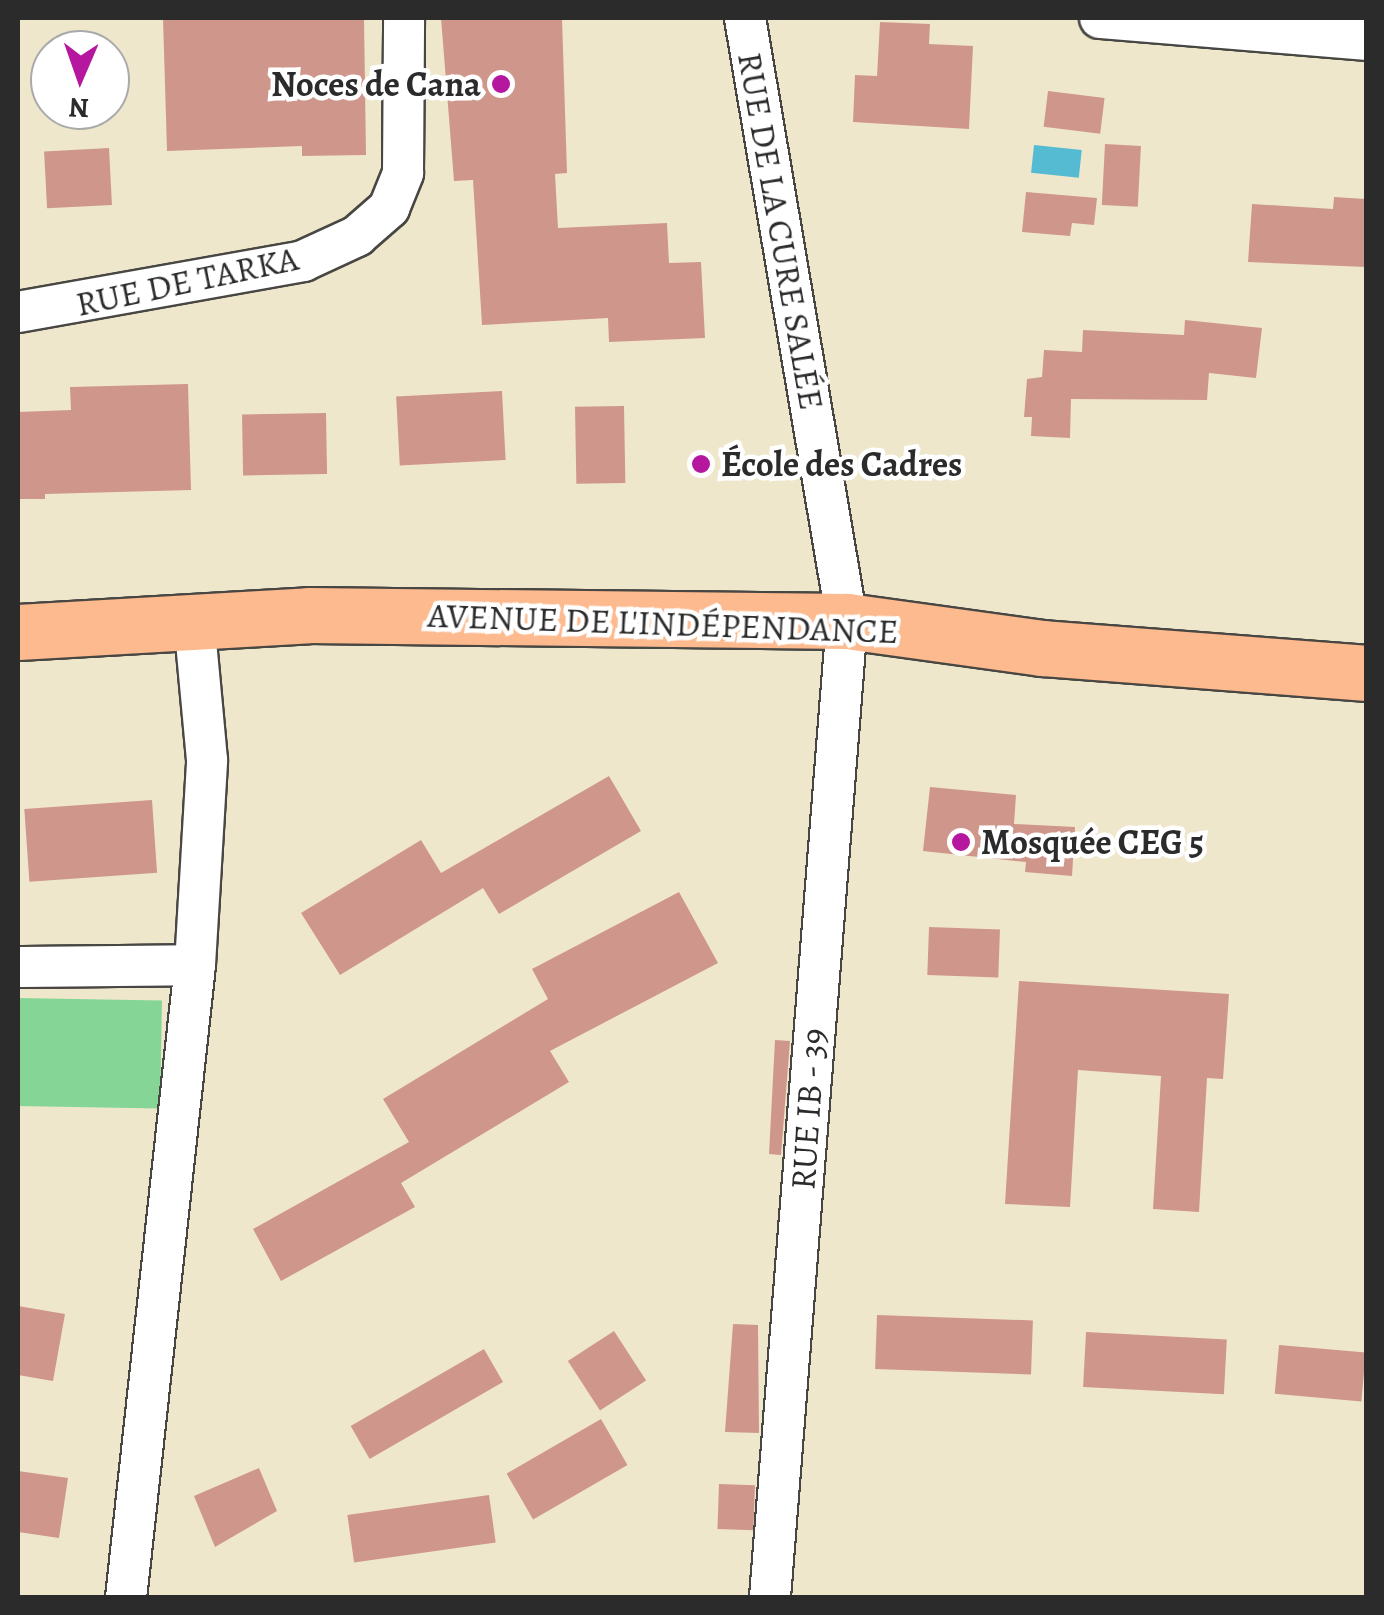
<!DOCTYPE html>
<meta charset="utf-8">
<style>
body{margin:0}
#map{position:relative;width:1384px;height:1615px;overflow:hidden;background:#efe7cc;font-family:Alegreya,serif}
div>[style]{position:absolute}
.green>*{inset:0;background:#85d696;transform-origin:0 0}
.water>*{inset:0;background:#55bbd3;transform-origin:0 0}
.building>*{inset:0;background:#cf978b;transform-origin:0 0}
.roads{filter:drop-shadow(2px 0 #484743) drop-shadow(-2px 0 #484743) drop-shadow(0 2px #484743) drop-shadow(0 -2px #484743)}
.minor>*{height:40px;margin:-20px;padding:0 20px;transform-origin:20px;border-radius:20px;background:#fff}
.highway>*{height:55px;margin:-27.5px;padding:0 27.5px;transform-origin:27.5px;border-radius:27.5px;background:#fcba8e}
.dots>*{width:28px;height:28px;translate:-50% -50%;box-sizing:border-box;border:5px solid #fff;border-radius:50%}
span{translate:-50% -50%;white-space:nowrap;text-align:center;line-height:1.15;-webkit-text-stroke:9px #fff;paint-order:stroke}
.poi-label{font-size:35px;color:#2b2b2b;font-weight:700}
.right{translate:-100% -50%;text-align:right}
.left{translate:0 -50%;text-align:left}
.street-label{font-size:35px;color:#2b2b2b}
.frame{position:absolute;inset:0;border:20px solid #2b2b2b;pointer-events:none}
.north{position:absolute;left:30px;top:30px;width:100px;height:100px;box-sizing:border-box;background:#fff;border:2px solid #aaa;border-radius:50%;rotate:182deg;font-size:28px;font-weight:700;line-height:40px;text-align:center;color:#2b2b2b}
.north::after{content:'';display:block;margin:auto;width:35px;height:45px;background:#b5179e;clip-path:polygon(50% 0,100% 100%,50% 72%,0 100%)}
</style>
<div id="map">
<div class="green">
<div style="left:18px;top:998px;width:144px;height:108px;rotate:1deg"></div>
</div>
<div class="water">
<div style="left:1034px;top:145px;width:48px;height:28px;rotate:6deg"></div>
</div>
<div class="building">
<div style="clip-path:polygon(163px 18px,364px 18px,366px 155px,302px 156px,302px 146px,167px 151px)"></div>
<div style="clip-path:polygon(441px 18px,562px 18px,567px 173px,555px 174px,558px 228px,667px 223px,669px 263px,701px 262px,705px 338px,609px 342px,608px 318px,482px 325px,473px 180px,454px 181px)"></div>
<div style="clip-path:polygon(880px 22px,930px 24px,929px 44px,973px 46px,969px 129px,853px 122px,855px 75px,877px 76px)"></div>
<div style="left:1048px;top:91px;width:57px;height:36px;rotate:7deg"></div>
<div style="left:1105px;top:144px;width:36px;height:61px;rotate:3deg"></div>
<div style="left:109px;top:148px;width:57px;height:65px;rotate:87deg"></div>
<div style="clip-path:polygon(1026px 192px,1097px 198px,1094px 225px,1072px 223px,1070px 236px,1022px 232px)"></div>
<div style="clip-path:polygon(1334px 197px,1366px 199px,1366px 267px,1248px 262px,1252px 204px,1333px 209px)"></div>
<div style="clip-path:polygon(1185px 320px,1262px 328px,1256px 378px,1209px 373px,1207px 400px,1071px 399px,1070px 438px,1031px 436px,1032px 417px,1024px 417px,1027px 379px,1042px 377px,1044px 350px,1082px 352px,1083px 330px,1184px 335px)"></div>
<div style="clip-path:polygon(188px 384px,191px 490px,45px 494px,45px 499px,18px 499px,18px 412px,71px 410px,70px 387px)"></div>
<div style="left:502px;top:391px;width:69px;height:106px;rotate:87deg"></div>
<div style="left:624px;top:406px;width:77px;height:49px;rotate:89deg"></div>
<div style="left:326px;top:413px;width:61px;height:84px;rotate:89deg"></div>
<div style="clip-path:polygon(609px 776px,641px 831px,499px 914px,483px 888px,340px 975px,301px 913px,421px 840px,441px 873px)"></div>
<div style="clip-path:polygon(930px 787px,1016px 795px,1014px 824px,1075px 827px,1072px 876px,1025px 872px,1026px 862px,923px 851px)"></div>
<div style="left:152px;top:800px;width:73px;height:128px;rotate:86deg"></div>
<div style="clip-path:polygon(679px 892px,718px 963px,550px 1051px,569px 1082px,401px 1183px,415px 1207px,281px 1281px,253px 1229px,409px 1142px,383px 1099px,548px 999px,532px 969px)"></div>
<div style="left:929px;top:927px;width:71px;height:48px;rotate:2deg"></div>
<div style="clip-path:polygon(1019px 981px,1229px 994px,1223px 1079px,1207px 1078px,1199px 1212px,1153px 1209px,1161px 1076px,1078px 1070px,1070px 1207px,1005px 1204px)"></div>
<div style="clip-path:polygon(775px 1040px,790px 1041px,781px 1155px,769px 1154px)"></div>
<div style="clip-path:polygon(18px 1306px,65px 1314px,53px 1381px,18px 1375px)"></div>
<div style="left:877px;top:1315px;width:156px;height:54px;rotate:2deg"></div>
<div style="clip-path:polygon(733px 1324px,758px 1325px,759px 1433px,725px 1432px)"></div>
<div style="left:614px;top:1331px;width:59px;height:55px;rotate:57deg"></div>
<div style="left:1086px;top:1332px;width:141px;height:55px;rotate:3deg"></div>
<div style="left:1279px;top:1345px;width:87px;height:49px;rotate:5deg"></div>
<div style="left:484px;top:1349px;width:38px;height:154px;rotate:60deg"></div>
<div style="left:601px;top:1419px;width:53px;height:109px;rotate:60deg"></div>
<div style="clip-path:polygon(259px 1468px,277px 1511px,215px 1547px,194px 1496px)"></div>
<div style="clip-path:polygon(18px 1471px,68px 1478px,59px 1538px,18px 1532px)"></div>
<div style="left:719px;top:1484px;width:36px;height:45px;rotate:2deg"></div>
<div style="left:489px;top:1495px;width:48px;height:143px;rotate:82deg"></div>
</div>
<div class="roads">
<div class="minor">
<div style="left:745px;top:18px;width:612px;rotate:80.4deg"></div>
<div style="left:847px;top:621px;width:980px;rotate:94.51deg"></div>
<div style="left:1100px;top:18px;width:267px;rotate:4.7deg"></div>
<div style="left:18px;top:312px;width:290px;rotate:-10.1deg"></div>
<div style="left:303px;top:261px;width:60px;rotate:-24.8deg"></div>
<div style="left:357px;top:236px;width:43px;rotate:-41.2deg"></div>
<div style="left:389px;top:208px;width:38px;rotate:-68deg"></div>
<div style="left:403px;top:173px;width:155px;rotate:-89.6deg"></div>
<div style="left:18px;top:967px;width:177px;rotate:-0.6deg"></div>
<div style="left:126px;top:1598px;width:637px;rotate:-83.78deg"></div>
<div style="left:195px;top:965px;width:205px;rotate:-86.6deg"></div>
<div style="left:207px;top:760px;width:142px;rotate:-95.3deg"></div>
</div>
<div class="highway">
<div style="left:18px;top:632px;width:291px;rotate:-3.3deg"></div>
<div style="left:309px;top:615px;width:538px;rotate:0.64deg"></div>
<div style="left:847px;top:621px;width:197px;rotate:7.9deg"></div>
<div style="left:1042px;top:648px;width:325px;rotate:4.4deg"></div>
</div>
</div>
<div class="dots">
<div style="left:501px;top:84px;background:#b5179e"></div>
<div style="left:701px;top:464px;background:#b5179e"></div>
<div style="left:961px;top:842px;background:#b5179e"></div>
</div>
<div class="poi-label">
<span class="right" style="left:481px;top:84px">Noces de Cana</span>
<span class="left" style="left:721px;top:464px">École des Cadres</span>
<span class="left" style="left:981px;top:842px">Mosquée CEG 5</span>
</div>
<div class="street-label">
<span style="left:781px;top:231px;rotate:80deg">RUE DE LA CURE SALÉE</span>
<span style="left:187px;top:281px;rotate:-12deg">RUE DE TARKA</span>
<span style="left:663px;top:623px;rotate:2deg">AVENUE DE L'INDÉPENDANCE</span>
<span style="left:808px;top:1109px;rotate:-86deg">RUE IB - 39</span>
</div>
<div class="frame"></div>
<div class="north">N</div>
</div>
